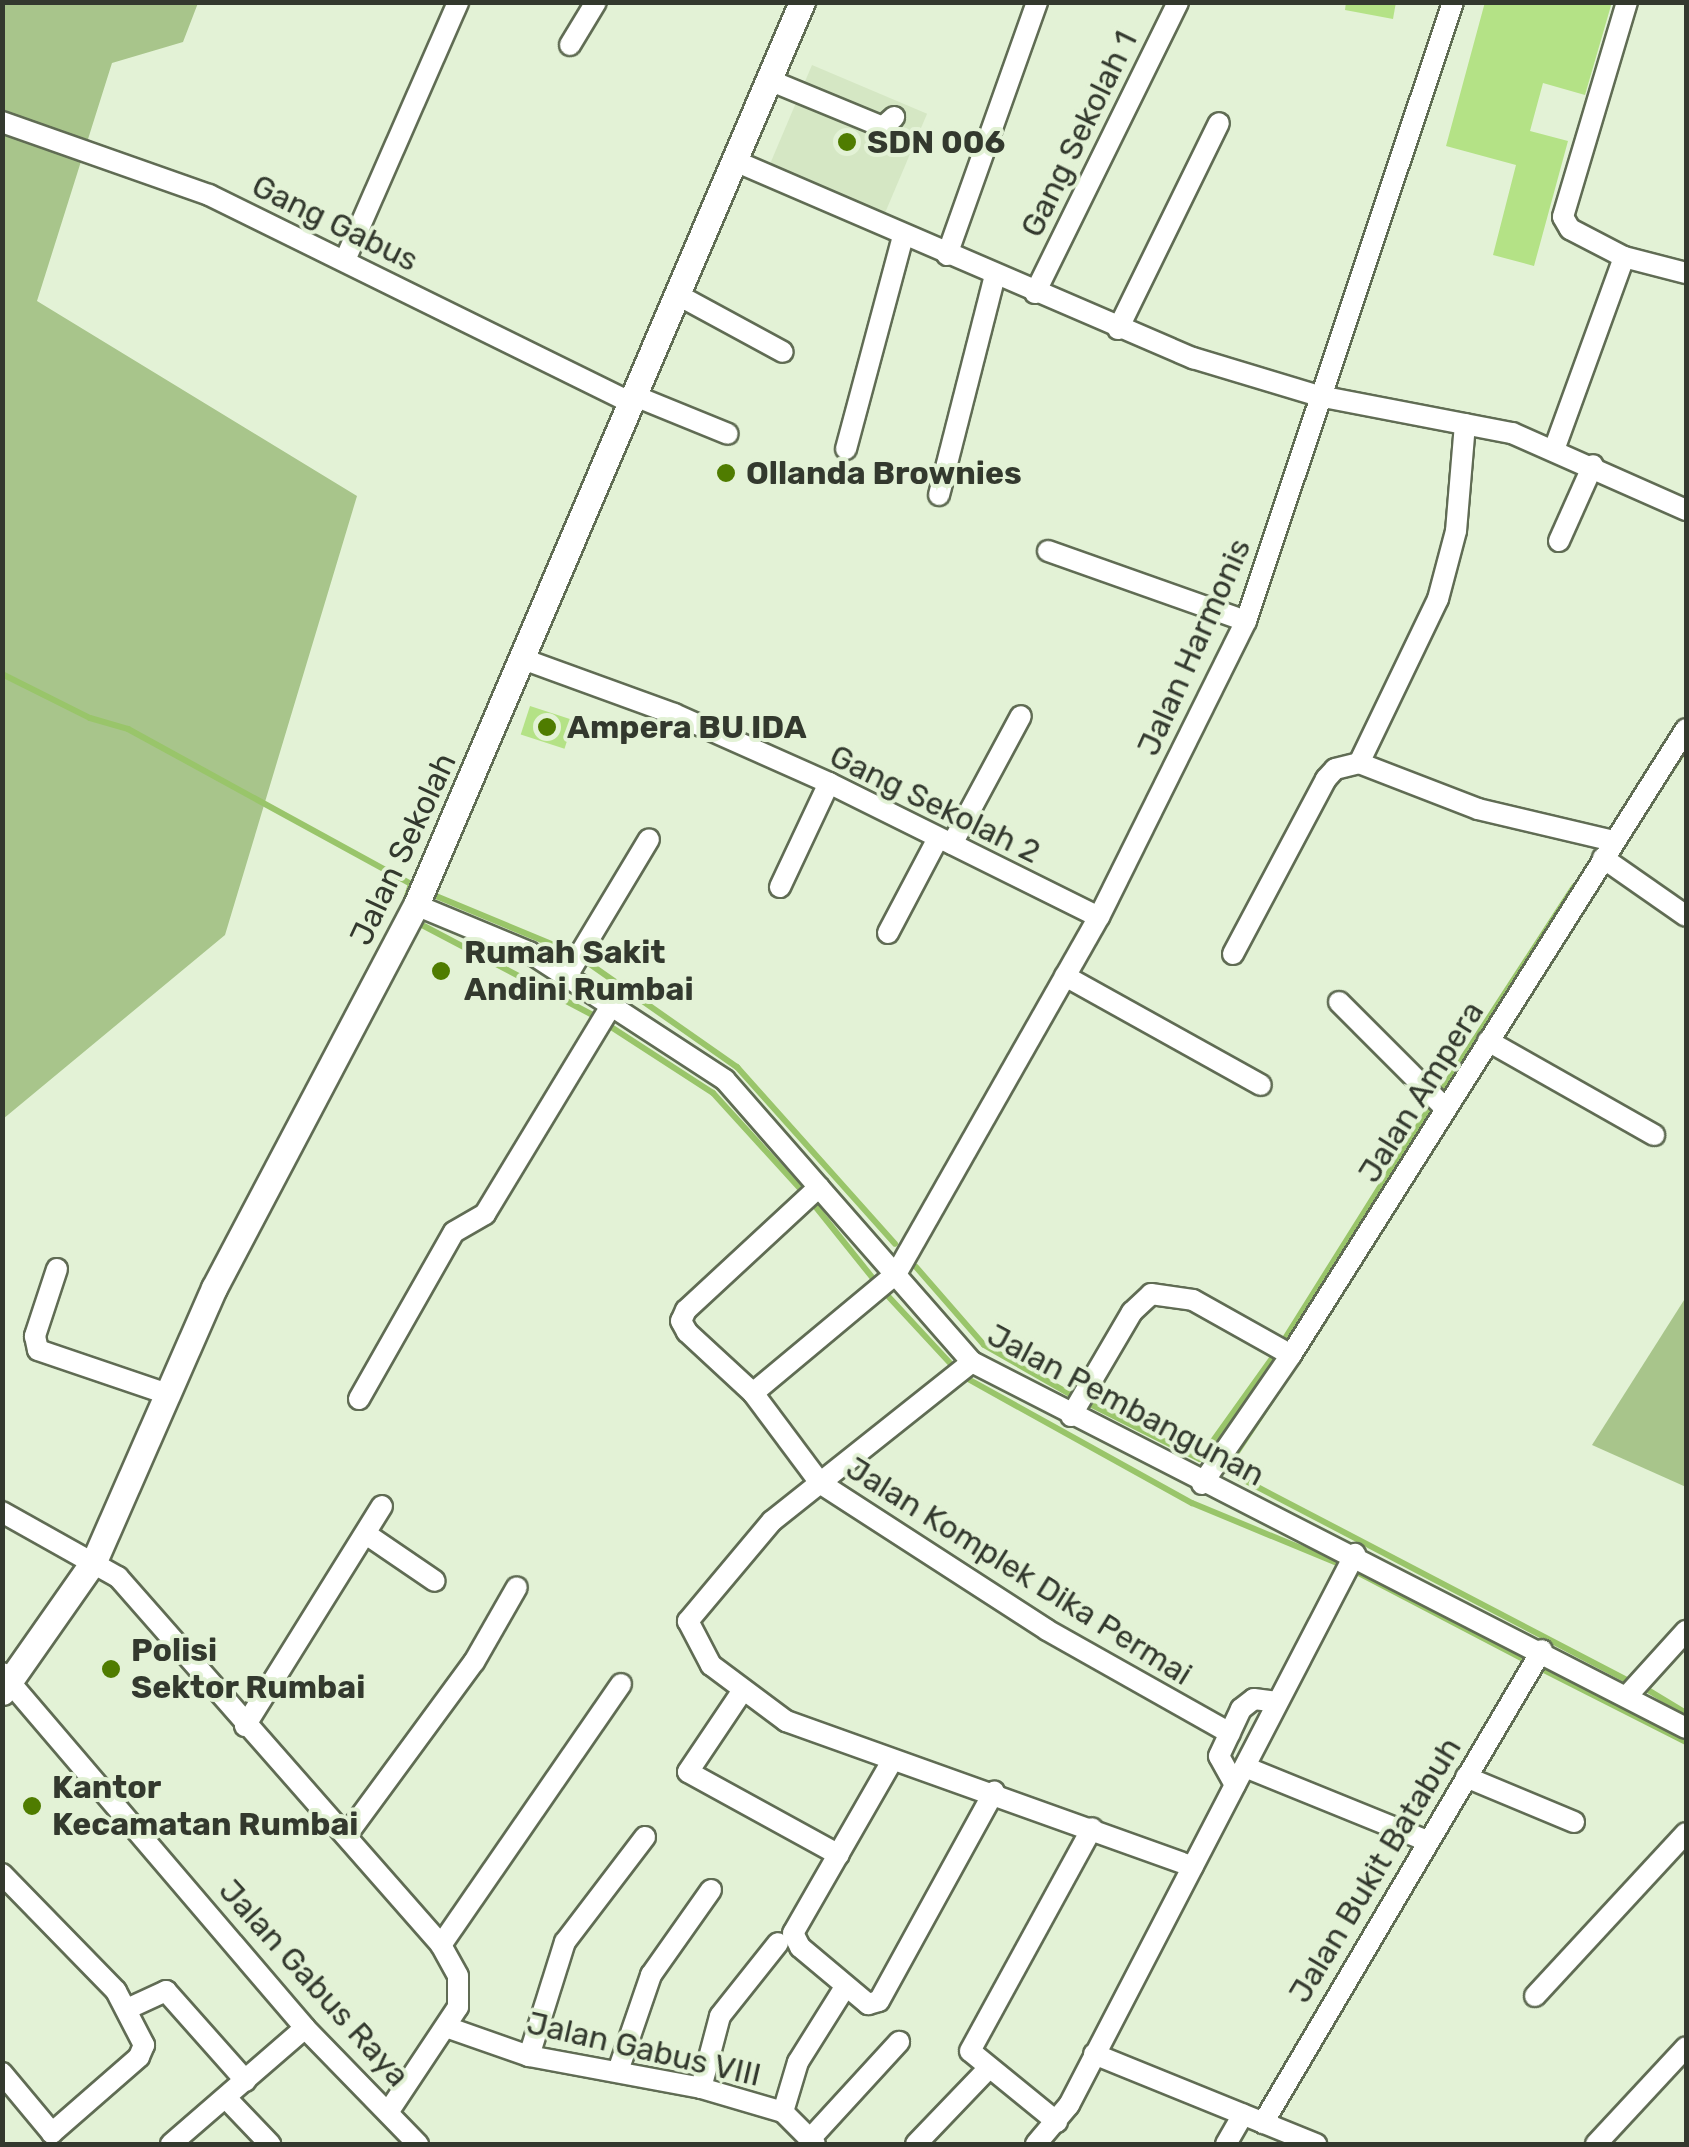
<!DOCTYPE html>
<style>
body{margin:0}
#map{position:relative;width:1689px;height:2147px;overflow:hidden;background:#e3f2d6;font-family:Rubik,sans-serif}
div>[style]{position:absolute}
.built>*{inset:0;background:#d5e7c4;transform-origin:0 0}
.green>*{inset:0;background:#a8c58b}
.stream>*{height:6px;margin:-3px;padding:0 3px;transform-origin:3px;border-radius:3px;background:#99c56a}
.building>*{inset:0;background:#b4e286;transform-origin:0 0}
.roads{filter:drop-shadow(2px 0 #606c54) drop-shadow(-2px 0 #606c54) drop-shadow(0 2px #606c54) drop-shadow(0 -2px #606c54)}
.minor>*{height:20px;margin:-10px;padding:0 10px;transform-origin:10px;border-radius:10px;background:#fff}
.tertiary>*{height:25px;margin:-12.5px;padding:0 12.5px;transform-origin:12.5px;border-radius:12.5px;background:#fff}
.dots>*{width:28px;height:28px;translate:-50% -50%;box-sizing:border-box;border:5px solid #e3f2d6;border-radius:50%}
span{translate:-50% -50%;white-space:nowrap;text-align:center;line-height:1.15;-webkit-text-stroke:8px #e3f2d6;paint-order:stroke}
.street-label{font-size:32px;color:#33392e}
.poi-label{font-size:32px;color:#33392e;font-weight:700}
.left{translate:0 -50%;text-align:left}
.frame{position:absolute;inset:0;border:5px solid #33392e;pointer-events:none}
</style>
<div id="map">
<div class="built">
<div style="left:812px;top:65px;width:125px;height:108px;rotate:23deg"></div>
</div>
<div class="green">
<div style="clip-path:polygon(3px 3px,198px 3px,183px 42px,112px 63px,37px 301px,357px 496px,225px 935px,3px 1119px)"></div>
<div style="clip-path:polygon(1686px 1297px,1686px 1487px,1592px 1445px)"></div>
</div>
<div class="stream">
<div style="left:2px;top:674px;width:98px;rotate:26.6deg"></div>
<div style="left:90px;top:718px;width:40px;rotate:16deg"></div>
<div style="left:128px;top:729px;width:323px;rotate:28.7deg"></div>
<div style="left:411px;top:884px;width:19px;rotate:108deg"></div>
<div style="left:1673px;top:768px;width:24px;rotate:-57deg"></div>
<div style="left:436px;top:896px;width:148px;rotate:22.6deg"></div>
<div style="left:422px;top:925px;width:193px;rotate:27.8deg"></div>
<div style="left:584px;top:960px;width:187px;rotate:35deg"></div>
<div style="left:737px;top:1067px;width:237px;rotate:48.2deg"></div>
<div style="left:608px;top:1025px;width:125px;rotate:32.9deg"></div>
<div style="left:713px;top:1093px;width:135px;rotate:47.7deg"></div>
<div style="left:1440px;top:1093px;width:246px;rotate:-57deg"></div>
<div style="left:811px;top:1201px;width:104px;rotate:51.3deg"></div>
<div style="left:916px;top:1267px;width:103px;rotate:48.9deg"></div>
<div style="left:984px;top:1345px;width:99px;rotate:29.7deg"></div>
<div style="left:887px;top:1295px;width:93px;rotate:47.2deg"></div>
<div style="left:1326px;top:1318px;width:182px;rotate:123.6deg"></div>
<div style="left:1225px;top:1470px;width:456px;rotate:27.6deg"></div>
<div style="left:1284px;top:1340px;width:273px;rotate:-57.9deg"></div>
<div style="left:968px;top:1379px;width:256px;rotate:29deg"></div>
<div style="left:1192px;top:1503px;width:157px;rotate:22.5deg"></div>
<div style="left:1088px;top:1403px;width:125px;rotate:26.6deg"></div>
<div style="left:1200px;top:1459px;width:125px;rotate:-54.4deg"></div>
<div style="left:1353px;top:1570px;width:196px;rotate:27.6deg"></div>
<div style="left:1542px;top:1669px;width:161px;rotate:26.9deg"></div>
<div style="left:1648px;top:1690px;width:44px;rotate:31.2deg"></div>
</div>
<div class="building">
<div style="clip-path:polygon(1346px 2px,1396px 2px,1393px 19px,1345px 10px)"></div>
<div style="clip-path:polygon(1485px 2px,1612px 2px,1585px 95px,1543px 83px,1530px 131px,1568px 141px,1534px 266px,1493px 255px,1516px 165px,1446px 146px)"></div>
<div style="left:530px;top:706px;width:46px;height:30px;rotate:18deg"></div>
</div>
<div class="roads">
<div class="minor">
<div style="left:1627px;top:2px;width:224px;rotate:106.6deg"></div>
<div style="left:1563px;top:217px;width:14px;rotate:60deg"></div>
<div style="left:1570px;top:229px;width:61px;rotate:27.4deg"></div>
<div style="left:1624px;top:257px;width:64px;rotate:14.5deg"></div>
<div style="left:570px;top:45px;width:50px;rotate:-58.8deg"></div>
<div style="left:769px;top:80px;width:123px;rotate:22.4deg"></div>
<div style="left:883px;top:127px;width:15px;rotate:-42deg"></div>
<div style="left:2px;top:122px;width:219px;rotate:19.4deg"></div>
<div style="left:209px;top:195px;width:470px;rotate:26.2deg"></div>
<div style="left:735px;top:161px;width:499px;rotate:23.3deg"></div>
<div style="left:1193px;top:358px;width:132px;rotate:16.8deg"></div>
<div style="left:1319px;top:396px;width:197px;rotate:10.9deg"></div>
<div style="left:1512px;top:433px;width:190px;rotate:23.9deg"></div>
<div style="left:947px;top:255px;width:269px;rotate:-70.4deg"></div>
<div style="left:345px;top:260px;width:282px;rotate:-66.3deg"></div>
<div style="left:1035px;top:293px;width:324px;rotate:-63.8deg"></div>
<div style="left:678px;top:295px;width:119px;rotate:28.5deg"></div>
<div style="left:1118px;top:329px;width:229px;rotate:-63.9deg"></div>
<div style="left:635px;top:396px;width:100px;rotate:22.2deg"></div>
<div style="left:1465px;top:424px;width:107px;rotate:94.8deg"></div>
<div style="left:1456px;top:531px;width:70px;rotate:104.8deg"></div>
<div style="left:1438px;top:599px;width:182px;rotate:115.7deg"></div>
<div style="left:1359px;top:763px;width:128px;rotate:21.1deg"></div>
<div style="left:1478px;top:809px;width:139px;rotate:13.3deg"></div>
<div style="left:1555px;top:447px;width:202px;rotate:-70deg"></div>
<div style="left:846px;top:449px;width:220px;rotate:-75deg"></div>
<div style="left:939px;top:495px;width:227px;rotate:-75.7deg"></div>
<div style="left:1559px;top:541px;width:83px;rotate:-65.9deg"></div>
<div style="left:1048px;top:551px;width:210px;rotate:19.5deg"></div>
<div style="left:523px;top:659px;width:161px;rotate:20deg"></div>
<div style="left:674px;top:714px;width:170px;rotate:24deg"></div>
<div style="left:829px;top:783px;width:301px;rotate:26.4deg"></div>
<div style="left:952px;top:844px;width:145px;rotate:-61.7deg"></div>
<div style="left:1603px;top:858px;width:101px;rotate:34.9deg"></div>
<div style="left:780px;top:887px;width:115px;rotate:-64.8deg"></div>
<div style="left:416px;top:905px;width:122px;rotate:22.6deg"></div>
<div style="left:529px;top:952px;width:234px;rotate:33.1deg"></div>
<div style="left:725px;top:1080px;width:375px;rotate:48.8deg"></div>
<div style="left:972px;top:1362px;width:802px;rotate:27.14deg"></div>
<div style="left:888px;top:933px;width:107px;rotate:-62.2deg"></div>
<div style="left:1233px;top:954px;width:198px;rotate:-62deg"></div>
<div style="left:1326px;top:779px;width:13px;rotate:-48deg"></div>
<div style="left:1335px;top:769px;width:25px;rotate:-14deg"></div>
<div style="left:568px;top:974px;width:157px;rotate:-59deg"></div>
<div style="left:1065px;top:976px;width:224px;rotate:29.1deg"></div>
<div style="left:1339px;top:1002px;width:150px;rotate:45deg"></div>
<div style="left:1488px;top:1041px;width:191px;rotate:29.5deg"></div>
<div style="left:819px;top:1187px;width:181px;rotate:137.2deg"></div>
<div style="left:686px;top:1310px;width:12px;rotate:114deg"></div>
<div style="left:681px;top:1321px;width:13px;rotate:61deg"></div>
<div style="left:687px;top:1332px;width:90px;rotate:42.7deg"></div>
<div style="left:753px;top:1393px;width:112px;rotate:53.3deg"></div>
<div style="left:820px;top:1483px;width:270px;rotate:32.9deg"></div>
<div style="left:1047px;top:1630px;width:210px;rotate:29.4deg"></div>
<div style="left:57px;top:1269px;width:71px;rotate:108.2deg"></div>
<div style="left:35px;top:1336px;width:14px;rotate:78deg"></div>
<div style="left:38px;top:1350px;width:136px;rotate:18.8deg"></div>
<div style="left:972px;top:1362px;width:256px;rotate:141.5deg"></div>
<div style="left:772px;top:1521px;width:131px;rotate:130deg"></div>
<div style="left:688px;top:1621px;width:50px;rotate:62.4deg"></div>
<div style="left:711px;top:1665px;width:94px;rotate:36.7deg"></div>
<div style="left:786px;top:1721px;width:432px;rotate:19.7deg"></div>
<div style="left:753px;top:1393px;width:186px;rotate:-39.8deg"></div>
<div style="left:896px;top:1274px;width:411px;rotate:-60.4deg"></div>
<div style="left:1099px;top:917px;width:330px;rotate:-63.6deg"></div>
<div style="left:1246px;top:621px;width:653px;rotate:-71.51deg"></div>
<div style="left:359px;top:1399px;width:192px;rotate:-60.4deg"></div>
<div style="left:454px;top:1232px;width:36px;rotate:-30deg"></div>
<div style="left:485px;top:1214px;width:245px;rotate:-58.8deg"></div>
<div style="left:1071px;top:1416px;width:121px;rotate:-59.6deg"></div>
<div style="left:1132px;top:1312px;width:26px;rotate:-43deg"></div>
<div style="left:1151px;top:1294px;width:42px;rotate:8.1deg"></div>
<div style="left:1193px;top:1300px;width:112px;rotate:29.3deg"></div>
<div style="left:1202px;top:1484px;width:157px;rotate:-55.4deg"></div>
<div style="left:1291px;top:1355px;width:740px;rotate:-57.75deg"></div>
<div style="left:2px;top:1512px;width:133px;rotate:29.3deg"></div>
<div style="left:118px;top:1577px;width:490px;rotate:48.7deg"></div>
<div style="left:441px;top:1945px;width:35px;rotate:61deg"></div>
<div style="left:458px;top:1976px;width:31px;rotate:90deg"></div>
<div style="left:458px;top:2007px;width:125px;rotate:123.6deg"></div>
<div style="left:366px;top:1534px;width:83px;rotate:34.3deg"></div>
<div style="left:2px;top:1673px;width:467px;rotate:49.5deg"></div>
<div style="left:305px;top:2028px;width:162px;rotate:45.8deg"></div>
<div style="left:741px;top:1693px;width:95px;rotate:123.9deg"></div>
<div style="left:688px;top:1772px;width:172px;rotate:28.8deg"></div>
<div style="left:1627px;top:1696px;width:88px;rotate:-47.8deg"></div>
<div style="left:245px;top:1726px;width:259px;rotate:-58.1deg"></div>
<div style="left:892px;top:1761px;width:198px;rotate:119.9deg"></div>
<div style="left:793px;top:1933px;width:16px;rotate:63deg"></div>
<div style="left:800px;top:1947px;width:89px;rotate:40deg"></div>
<div style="left:868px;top:2004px;width:11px;rotate:-15deg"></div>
<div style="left:879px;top:2001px;width:239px;rotate:-61.2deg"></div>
<div style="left:1245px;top:1767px;width:196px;rotate:22.1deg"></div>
<div style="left:1466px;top:1777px;width:117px;rotate:22.6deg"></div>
<div style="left:1235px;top:1785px;width:33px;rotate:-119deg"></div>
<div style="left:1219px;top:1756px;width:52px;rotate:-64.9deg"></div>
<div style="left:1241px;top:1709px;width:16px;rotate:-38deg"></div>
<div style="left:1254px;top:1699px;width:23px;rotate:7deg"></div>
<div style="left:346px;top:1836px;width:216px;rotate:-53.7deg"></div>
<div style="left:474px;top:1662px;width:86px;rotate:-60.2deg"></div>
<div style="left:2px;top:1874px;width:163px;rotate:45.7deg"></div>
<div style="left:116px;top:1991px;width:61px;rotate:62.6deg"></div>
<div style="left:144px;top:2045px;width:13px;rotate:113deg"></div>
<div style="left:139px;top:2057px;width:116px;rotate:138.9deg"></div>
<div style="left:52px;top:2133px;width:78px;rotate:-129.8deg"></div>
<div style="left:441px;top:1945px;width:317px;rotate:-55.4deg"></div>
<div style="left:1535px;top:1996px;width:222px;rotate:-47.2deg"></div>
<div style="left:127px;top:2009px;width:43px;rotate:-24.8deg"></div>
<div style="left:166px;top:1991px;width:120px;rotate:48.4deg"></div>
<div style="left:449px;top:2028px;width:85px;rotate:19.3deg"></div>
<div style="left:529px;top:2056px;width:175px;rotate:10.5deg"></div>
<div style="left:701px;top:2088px;width:85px;rotate:16.3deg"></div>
<div style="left:783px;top:2112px;width:45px;rotate:45deg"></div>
<div style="left:1094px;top:2054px;width:240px;rotate:22.1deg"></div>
<div style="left:529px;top:2056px;width:120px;rotate:-72.5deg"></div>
<div style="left:565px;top:1942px;width:132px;rotate:-52.7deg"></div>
<div style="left:618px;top:2071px;width:102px;rotate:-71deg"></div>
<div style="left:651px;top:1975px;width:104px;rotate:-54.8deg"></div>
<div style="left:701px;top:2088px;width:74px;rotate:-75.2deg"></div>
<div style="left:720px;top:2016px;width:93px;rotate:-51.5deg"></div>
<div style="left:226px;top:2098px;width:64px;rotate:46.3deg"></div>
<div style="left:783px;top:2112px;width:52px;rotate:-73.3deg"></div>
<div style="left:798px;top:2062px;width:89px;rotate:-57.9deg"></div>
<div style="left:1057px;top:2122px;width:112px;rotate:-140.8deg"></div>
<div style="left:970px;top:2051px;width:254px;rotate:-61.3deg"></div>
<div style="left:1263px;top:2123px;width:549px;rotate:-59.47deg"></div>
<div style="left:810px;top:2139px;width:132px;rotate:-47.5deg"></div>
<div style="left:171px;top:2144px;width:177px;rotate:-40.9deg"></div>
<div style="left:916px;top:2144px;width:103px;rotate:-46.2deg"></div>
<div style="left:1036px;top:2144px;width:51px;rotate:-49.8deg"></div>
<div style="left:1069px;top:2105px;width:621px;rotate:-62.57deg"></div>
<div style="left:1226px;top:2144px;width:34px;rotate:-60deg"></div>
<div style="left:1596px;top:2144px;width:132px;rotate:-47.1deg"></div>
</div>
<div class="tertiary">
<div style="left:2px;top:1692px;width:162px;rotate:-55deg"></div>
<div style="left:95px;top:1559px;width:296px;rotate:-66.3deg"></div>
<div style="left:214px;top:1288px;width:433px;rotate:-62.2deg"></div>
<div style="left:416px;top:905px;width:982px;rotate:-66.86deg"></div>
</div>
</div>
<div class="dots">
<div style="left:847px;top:142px;background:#4f7c00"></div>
<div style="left:726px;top:473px;background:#4f7c00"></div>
<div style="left:547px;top:727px;background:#4f7c00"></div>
<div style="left:441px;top:971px;background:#4f7c00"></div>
<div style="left:111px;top:1669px;background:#4f7c00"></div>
<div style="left:32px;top:1806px;background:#4f7c00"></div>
</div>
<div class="street-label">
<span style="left:1079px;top:134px;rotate:-64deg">Gang Sekolah 1</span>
<span style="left:335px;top:223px;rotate:26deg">Gang Gabus</span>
<span style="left:1194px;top:647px;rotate:-66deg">Jalan Harmonis</span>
<span style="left:935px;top:804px;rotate:26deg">Gang Sekolah 2</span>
<span style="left:403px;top:849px;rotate:-65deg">Jalan Sekolah</span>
<span style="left:1421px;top:1092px;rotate:-58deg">Jalan Ampera</span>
<span style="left:1126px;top:1405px;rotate:28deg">Jalan Pembangunan</span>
<span style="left:1019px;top:1571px;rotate:32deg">Jalan Komplek Dika Permai</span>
<span style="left:1375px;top:1870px;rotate:-59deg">Jalan Bukit Batabuh</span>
<span style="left:314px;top:1983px;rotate:48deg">Jalan Gabus Raya</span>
<span style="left:644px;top:2049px;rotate:13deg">Jalan Gabus VIII</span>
</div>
<div class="poi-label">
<span class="left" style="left:867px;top:142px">SDN 006</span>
<span class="left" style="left:746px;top:473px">Ollanda Brownies</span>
<span class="left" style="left:567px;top:727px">Ampera BU IDA</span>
<span class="left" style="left:464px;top:971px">Rumah Sakit<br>Andini Rumbai</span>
<span class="left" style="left:131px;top:1669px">Polisi<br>Sektor Rumbai</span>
<span class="left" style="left:52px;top:1806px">Kantor<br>Kecamatan Rumbai</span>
</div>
<div class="frame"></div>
</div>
